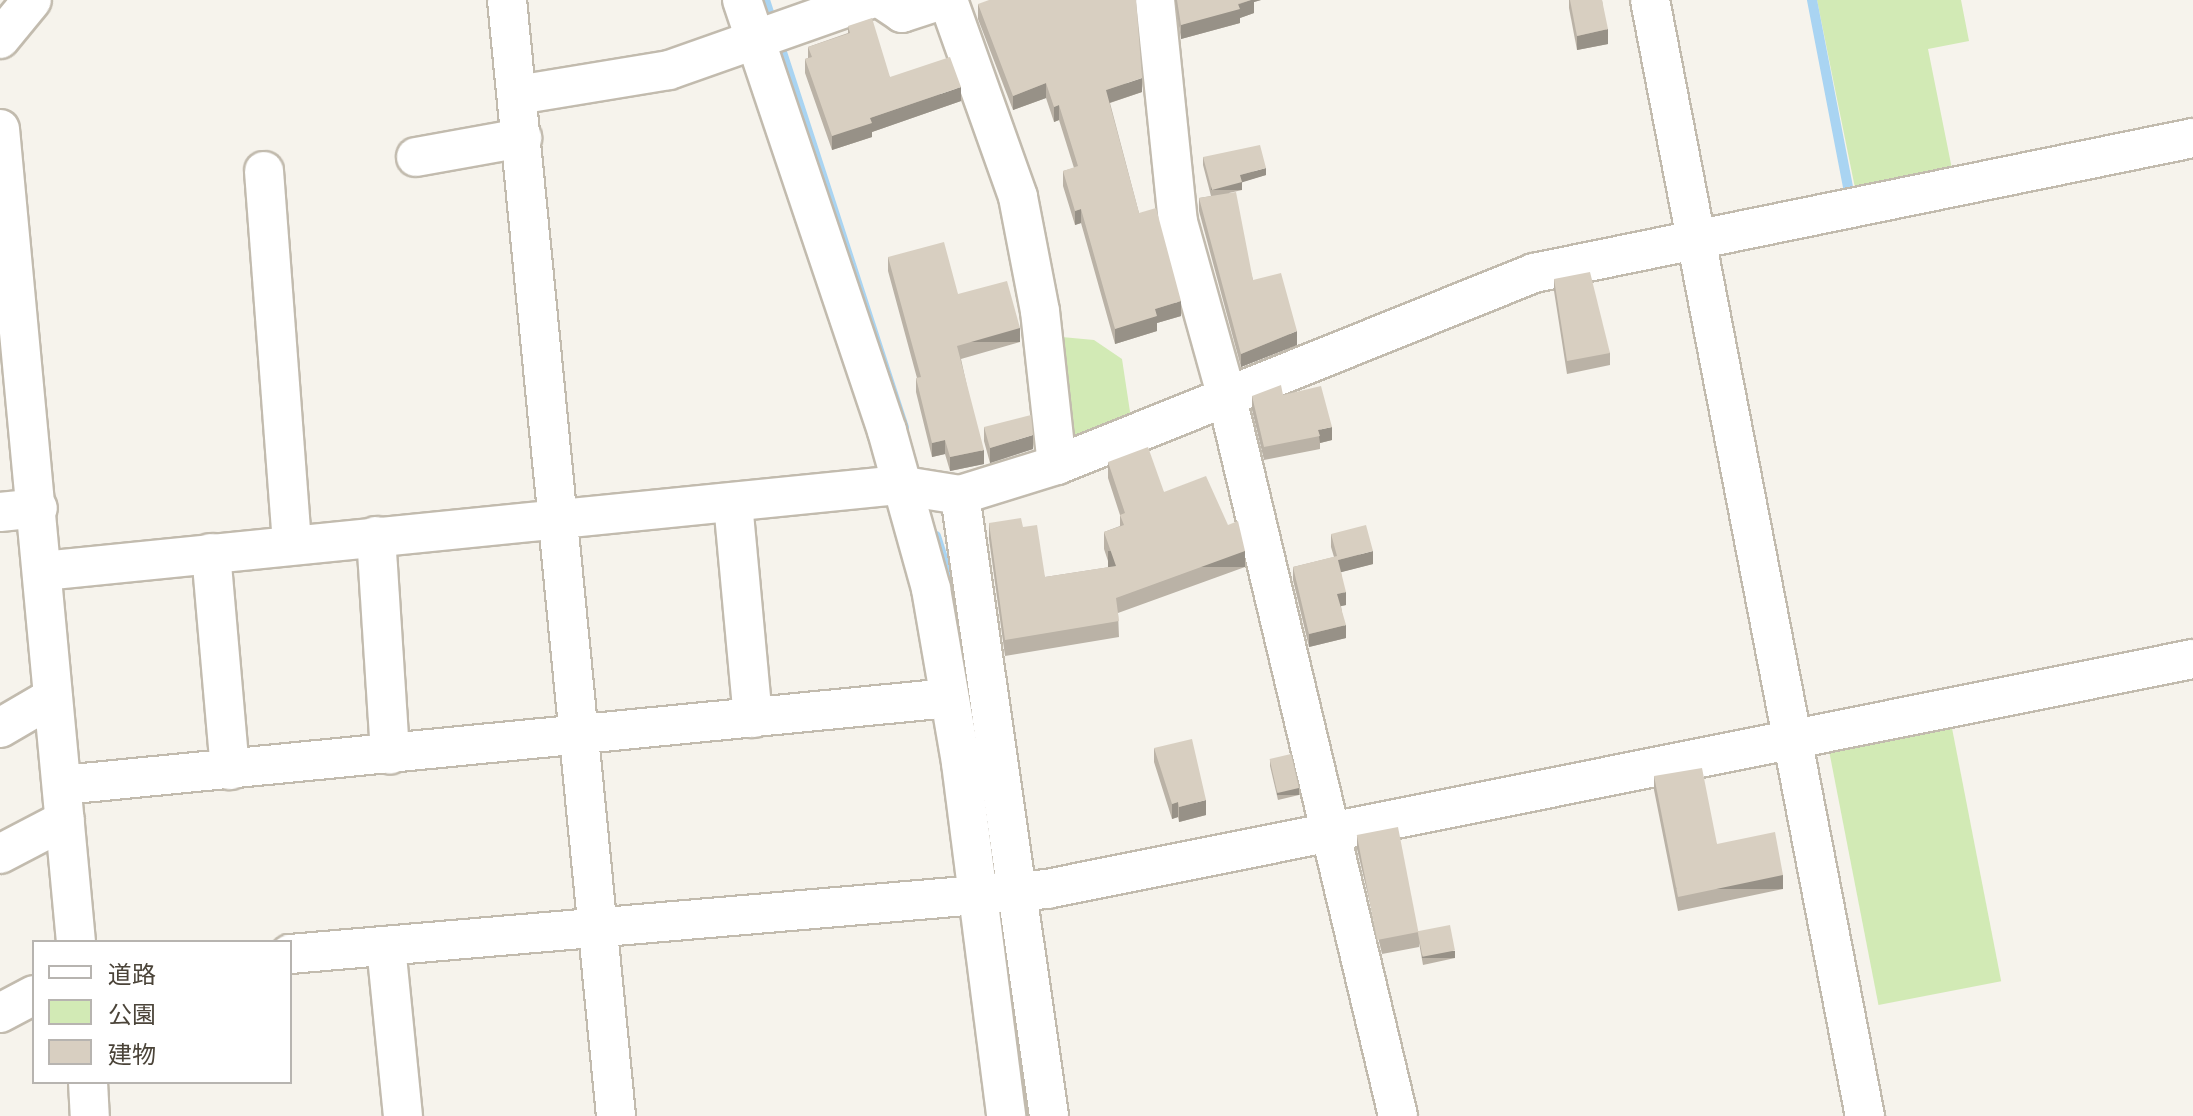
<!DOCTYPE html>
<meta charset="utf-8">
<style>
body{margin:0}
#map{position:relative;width:2193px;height:1116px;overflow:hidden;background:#f6f3ec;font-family:"Public Sans","Noto Sans JP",sans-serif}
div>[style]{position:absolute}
.green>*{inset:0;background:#d2eab5;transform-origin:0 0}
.stream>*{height:10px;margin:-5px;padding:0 5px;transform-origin:5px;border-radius:5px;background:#a9d4f2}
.roads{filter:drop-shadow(2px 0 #c2bbae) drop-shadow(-2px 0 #c2bbae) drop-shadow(0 2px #c2bbae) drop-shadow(0 -2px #c2bbae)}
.minor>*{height:38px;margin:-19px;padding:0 19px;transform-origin:19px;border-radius:19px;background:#fff}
.wall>*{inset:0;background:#bab2a6}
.shaded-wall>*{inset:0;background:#979187;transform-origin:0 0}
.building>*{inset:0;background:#d8cfc1;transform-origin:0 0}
span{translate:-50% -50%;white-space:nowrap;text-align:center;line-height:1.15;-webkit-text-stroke:7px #fff;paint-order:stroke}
.legend{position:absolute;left:32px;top:940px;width:260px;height:144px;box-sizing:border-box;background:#fff;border:2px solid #b7b4b0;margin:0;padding:10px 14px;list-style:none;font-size:24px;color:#4b4439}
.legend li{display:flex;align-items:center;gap:16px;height:40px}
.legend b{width:40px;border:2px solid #b7b4b0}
</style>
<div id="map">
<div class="green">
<div style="clip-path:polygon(1817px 0,1961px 0,1969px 41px,1928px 49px,1953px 174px,1856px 193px)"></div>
<div style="clip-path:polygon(1051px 336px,1094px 340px,1122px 359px,1132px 425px,1072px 452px)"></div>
<div style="left:1951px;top:723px;width:263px;height:125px;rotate:79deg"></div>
</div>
<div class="stream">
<div style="left:765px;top:0;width:23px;rotate:72deg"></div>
<div style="left:1812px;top:0;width:197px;rotate:79.1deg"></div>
<div style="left:781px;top:49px;width:398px;rotate:72deg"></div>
<div style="left:936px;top:536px;width:63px;rotate:72.4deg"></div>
<div style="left:955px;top:596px;width:121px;rotate:81.9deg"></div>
</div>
<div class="roads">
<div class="minor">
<div style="left:507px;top:0;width:1121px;rotate:84.42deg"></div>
<div style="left:742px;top:0;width:455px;rotate:71.4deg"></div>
<div style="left:887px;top:431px;width:164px;rotate:74.4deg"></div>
<div style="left:931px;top:589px;width:177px;rotate:80.2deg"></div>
<div style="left:961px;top:763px;width:356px;rotate:82.7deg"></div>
<div style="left:883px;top:0;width:23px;rotate:34deg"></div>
<div style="left:902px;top:13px;width:42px;rotate:-18deg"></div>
<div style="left:948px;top:0;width:209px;rotate:70.4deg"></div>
<div style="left:1018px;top:197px;width:116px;rotate:79.1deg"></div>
<div style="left:1040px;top:311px;width:155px;rotate:83.7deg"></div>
<div style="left:1155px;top:0;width:223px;rotate:84.1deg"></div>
<div style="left:1178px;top:222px;width:183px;rotate:74.4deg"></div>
<div style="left:1227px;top:398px;width:738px;rotate:76.6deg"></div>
<div style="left:1650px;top:0;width:1137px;rotate:79.1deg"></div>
<div style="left:0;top:39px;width:50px;rotate:-50.6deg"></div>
<div style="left:518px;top:95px;width:153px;rotate:-9.4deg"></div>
<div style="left:669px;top:70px;width:211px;rotate:-19.4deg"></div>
<div style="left:0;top:129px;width:817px;rotate:84.66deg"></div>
<div style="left:416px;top:157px;width:108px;rotate:-10.2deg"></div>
<div style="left:264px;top:171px;width:374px;rotate:85.7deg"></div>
<div style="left:960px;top:495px;width:627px;rotate:81.84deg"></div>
<div style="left:733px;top:503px;width:216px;rotate:84.7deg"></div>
<div style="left:0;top:512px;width:38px;rotate:-6deg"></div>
<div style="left:376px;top:536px;width:219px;rotate:86.3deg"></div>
<div style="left:211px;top:553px;width:218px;rotate:85deg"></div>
<div style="left:43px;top:571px;width:859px;rotate:-5.74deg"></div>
<div style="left:898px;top:485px;width:63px;rotate:9.2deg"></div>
<div style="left:960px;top:495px;width:102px;rotate:-17.2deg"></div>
<div style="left:1057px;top:465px;width:514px;rotate:-21.93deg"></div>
<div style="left:1534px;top:273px;width:673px;rotate:-11.58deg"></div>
<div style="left:0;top:728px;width:61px;rotate:-30.3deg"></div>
<div style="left:63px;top:785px;width:890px;rotate:-5.61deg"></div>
<div style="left:0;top:854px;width:73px;rotate:-27.6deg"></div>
<div style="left:386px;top:946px;width:171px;rotate:84.3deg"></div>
<div style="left:290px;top:954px;width:760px;rotate:-4.91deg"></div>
<div style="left:1047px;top:889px;width:1169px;rotate:-11.35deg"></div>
<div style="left:0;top:1013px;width:38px;rotate:-28deg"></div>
<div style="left:88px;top:1082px;width:34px;rotate:87deg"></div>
</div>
</div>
<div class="wall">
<div style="clip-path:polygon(1175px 0,1261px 0,1254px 2px,1254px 13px,1240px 18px,1240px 23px,1181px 39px)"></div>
<div style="clip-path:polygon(1569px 0,1602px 0,1608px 44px,1577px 50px,1569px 8px)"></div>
<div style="clip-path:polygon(978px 4px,1142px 92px,1110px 103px,1139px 213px,1181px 316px,1157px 323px,1157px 331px,1115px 344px,1081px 223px,1075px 225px,1063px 186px,1063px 171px,1074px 168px,1059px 120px,1054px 122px,1046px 98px,1013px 110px,978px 19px)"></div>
<div style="clip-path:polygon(848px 26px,890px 77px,961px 101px,872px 132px,872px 137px,832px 150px,805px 73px,805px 59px,808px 58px,808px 47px,848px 33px)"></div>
<div style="clip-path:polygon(1203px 157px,1266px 175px,1241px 182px,1242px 190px,1229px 193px,1253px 280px,1297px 345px,1241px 367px,1199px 211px,1199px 198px,1211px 196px,1203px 165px)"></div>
<div style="clip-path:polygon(888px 257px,958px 294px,1020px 342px,961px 359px,984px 464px,950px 471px,945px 454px,932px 457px,916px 392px,916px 378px,917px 378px,888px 271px)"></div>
<div style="clip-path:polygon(1554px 279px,1610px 353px,1610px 365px,1567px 374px,1554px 291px)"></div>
<div style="clip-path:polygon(1283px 395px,1332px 440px,1320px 443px,1320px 449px,1264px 460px,1252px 410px,1252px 396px)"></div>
<div style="clip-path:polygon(984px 427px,1033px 449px,990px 463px,984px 441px)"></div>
<div style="clip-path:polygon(1108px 462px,1164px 492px,1245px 567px,1118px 613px,1119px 637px,1005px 656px,989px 539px,989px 523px,1023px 527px,1045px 577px,1110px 567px,1104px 549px,1104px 532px,1120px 526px,1120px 515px,1108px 478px)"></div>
<div style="clip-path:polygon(1331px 534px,1373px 564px,1341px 572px,1346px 605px,1341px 606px,1346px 638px,1309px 647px,1293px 580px,1293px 567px,1334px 557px,1331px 547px)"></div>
<div style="clip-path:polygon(1154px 748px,1206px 815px,1179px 822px,1178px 817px,1172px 819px,1154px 762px)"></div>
<div style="clip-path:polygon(1270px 759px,1299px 795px,1278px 800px,1270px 766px)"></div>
<div style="clip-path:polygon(1654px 776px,1717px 844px,1783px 889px,1678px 911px,1654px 790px)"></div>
<div style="clip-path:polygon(1357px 835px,1418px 931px,1455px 958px,1423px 965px,1419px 943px,1419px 947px,1382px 954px,1357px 849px)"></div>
</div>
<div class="shaded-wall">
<div style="clip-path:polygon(1251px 0,1261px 0,1254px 2px,1254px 13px,1240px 18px,1240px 23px,1181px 39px,1181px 25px)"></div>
<div style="clip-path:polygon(1608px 29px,1608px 44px,1577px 50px,1577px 36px)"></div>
<div style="clip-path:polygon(1142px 78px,1142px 92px,1106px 104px,1106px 90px)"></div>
<div style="clip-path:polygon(1046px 83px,1046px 98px,1013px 110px,1013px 96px)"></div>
<div style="clip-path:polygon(961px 87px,961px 101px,872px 132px,872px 137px,832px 150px,832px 136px,870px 118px)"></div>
<div style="clip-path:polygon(1059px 105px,1059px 120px,1054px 122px,1054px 107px)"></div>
<div style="clip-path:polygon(1266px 168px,1266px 175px,1240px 183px,1240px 175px)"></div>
<div style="left:1242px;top:182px;width:8px;height:31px;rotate:90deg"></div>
<div style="clip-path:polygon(1081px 209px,1081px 223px,1075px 225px,1075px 211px)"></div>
<div style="clip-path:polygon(1181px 301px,1181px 316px,1157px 323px,1157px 331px,1115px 344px,1115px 329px,1155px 309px)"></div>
<div style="left:1020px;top:328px;width:14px;height:66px;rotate:90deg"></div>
<div style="clip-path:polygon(1297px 331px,1297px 345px,1241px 367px,1241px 354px)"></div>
<div style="clip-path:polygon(1332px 427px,1332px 440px,1320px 443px,1318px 430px)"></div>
<div style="clip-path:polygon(1033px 435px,1033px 449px,990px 463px,990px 448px)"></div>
<div style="clip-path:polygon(945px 440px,945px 454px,932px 457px,932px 443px)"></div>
<div style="clip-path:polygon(984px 450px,984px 464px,950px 471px,950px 457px)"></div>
<div style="left:1245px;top:551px;width:16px;height:137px;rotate:90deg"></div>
<div style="clip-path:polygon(1373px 551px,1373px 564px,1338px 573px,1338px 560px)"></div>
<div style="clip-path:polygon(1346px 592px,1346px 605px,1337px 607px,1337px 594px)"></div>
<div style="clip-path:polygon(1346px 625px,1346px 638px,1309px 647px,1309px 634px)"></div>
<div style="left:1299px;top:788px;width:7px;height:22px;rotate:90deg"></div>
<div style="clip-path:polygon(1206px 800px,1206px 815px,1179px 822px,1179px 807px)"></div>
<div style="clip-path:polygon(1178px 802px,1178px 817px,1172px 819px,1172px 804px)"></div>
<div style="left:1783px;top:875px;width:14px;height:107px;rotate:90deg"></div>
<div style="left:1455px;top:951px;width:7px;height:33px;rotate:90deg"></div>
</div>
<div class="building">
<div style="clip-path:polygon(989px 0,1136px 0,1142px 78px,1106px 90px,1139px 213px,1156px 208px,1181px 301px,1155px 309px,1157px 316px,1115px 329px,1081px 209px,1075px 211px,1063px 171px,1078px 166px,1059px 105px,1054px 107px,1046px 83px,1013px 96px,978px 4px)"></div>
<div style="clip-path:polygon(1177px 0,1251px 0,1238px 4px,1240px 9px,1181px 25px)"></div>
<div style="clip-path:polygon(1570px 0,1602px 0,1608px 29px,1577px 36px)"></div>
<div style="clip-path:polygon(872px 18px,890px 77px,950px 57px,961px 87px,870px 118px,872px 123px,832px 136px,805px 59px,812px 57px,808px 47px,850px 33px,848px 26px)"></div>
<div style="clip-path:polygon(1260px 145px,1266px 168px,1240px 175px,1242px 182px,1212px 190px,1203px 157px)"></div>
<div style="clip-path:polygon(1236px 192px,1253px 280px,1281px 273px,1297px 331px,1241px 354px,1199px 198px)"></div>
<div style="clip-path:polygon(944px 242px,958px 294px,1007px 281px,1020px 328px,957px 346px,984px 450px,950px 457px,945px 440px,932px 443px,916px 378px,921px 377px,888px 257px)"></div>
<div style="clip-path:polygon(1590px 272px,1610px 353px,1567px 361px,1554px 279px)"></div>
<div style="clip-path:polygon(1281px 385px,1283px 395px,1321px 386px,1332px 427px,1318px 430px,1320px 436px,1264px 447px,1252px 396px)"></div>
<div style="clip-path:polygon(1031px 415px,1033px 435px,990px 448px,984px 427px)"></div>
<div style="clip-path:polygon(1148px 447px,1164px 492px,1206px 476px,1228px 525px,1238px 521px,1245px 551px,1116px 598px,1119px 621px,1005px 640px,989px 523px,1021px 518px,1023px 527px,1037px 525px,1045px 577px,1116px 566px,1104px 532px,1124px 525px,1120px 515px,1125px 513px,1108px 462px)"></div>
<div style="clip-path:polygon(1366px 525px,1373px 551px,1338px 560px,1346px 592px,1337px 594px,1346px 625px,1309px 634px,1293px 567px,1337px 556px,1331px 534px)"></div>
<div style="clip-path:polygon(1192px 739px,1206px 800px,1179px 807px,1178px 802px,1172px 804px,1154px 748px)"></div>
<div style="left:1291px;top:754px;width:35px;height:22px;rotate:77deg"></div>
<div style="clip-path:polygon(1702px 768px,1717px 844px,1775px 832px,1783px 875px,1678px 897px,1654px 776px)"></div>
<div style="left:1398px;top:827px;width:107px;height:42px;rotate:79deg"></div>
<div style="left:1450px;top:925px;width:26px;height:33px;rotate:79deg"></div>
</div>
<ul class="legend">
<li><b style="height:10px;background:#fff"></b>道路</li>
<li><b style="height:22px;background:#d2eab5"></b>公園</li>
<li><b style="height:22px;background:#d8cfc1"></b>建物</li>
</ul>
</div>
